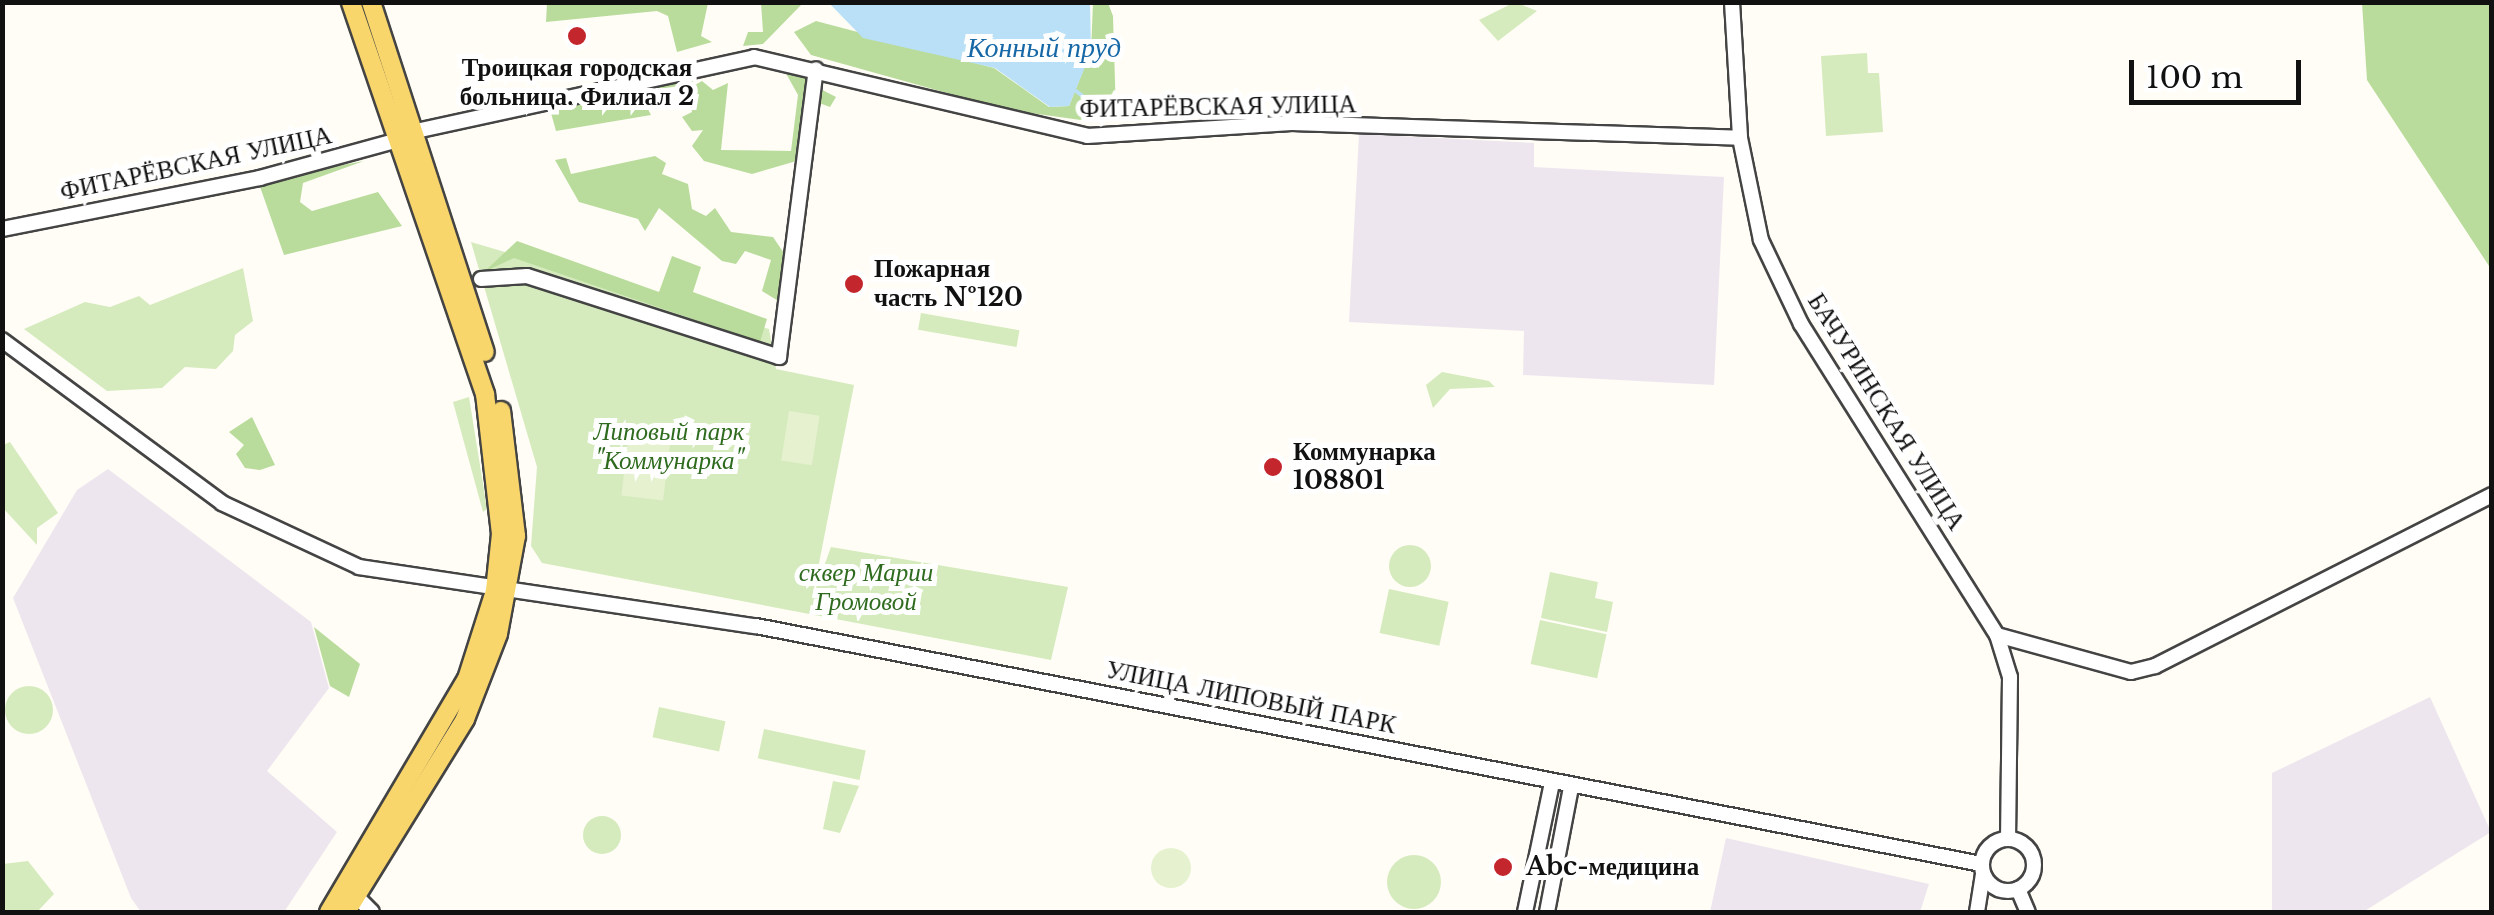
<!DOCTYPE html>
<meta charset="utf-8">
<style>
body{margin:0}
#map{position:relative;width:2494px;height:915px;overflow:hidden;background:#fffdf5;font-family:"Libre Baskerville",serif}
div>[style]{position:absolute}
.industrial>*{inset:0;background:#eee6ef}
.green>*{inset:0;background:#d5ebbd;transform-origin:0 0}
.round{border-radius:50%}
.forest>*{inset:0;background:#b9dc9c}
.pitch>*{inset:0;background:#e6f2cf;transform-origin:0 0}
.water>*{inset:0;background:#b9e0f7}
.stream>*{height:4px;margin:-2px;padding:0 2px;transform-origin:2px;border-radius:2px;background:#b9e0f7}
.roads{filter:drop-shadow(2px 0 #444) drop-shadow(-2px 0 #444) drop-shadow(0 2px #444) drop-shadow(0 -2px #444)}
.minor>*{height:14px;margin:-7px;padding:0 7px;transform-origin:7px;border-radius:7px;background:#fff}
.minor>.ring{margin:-7px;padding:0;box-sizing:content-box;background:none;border:14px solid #fff;border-radius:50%}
.major>*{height:18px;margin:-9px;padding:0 9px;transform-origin:9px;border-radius:9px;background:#f9d66b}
.dots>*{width:28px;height:28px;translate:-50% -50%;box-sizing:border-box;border:5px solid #fff;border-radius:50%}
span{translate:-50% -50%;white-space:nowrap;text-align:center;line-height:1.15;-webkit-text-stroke:10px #fff;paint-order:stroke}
.poi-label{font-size:25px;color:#111;font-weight:700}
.left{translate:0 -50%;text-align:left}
.street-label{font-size:25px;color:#111}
.park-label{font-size:25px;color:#2f6b1f;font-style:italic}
.water-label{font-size:28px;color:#1768a6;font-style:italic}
.frame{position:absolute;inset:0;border:5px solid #111;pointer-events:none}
.scale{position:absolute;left:2129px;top:60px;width:172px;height:45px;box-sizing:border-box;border:5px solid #111;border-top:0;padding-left:12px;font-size:30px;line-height:35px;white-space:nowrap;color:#111;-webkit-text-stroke:8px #fff;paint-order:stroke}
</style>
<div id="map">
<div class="industrial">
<div style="clip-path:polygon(1359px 134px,1534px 143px,1534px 167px,1724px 177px,1714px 385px,1523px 375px,1524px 331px,1349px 322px)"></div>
<div style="clip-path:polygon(108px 469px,311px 622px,329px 688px,267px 771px,337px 832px,284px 912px,141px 912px,131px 898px,13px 598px,77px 490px)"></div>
<div style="clip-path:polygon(2430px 697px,2491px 832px,2363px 912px,2272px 912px,2272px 773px)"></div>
<div style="clip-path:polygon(1726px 838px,1929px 884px,1920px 912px,1710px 912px)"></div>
</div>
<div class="green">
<div style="clip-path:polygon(1515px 2px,1537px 11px,1498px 41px,1479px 20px)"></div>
<div style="clip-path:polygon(1867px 53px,1868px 73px,1879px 73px,1883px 132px,1826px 136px,1821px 56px)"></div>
<div style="clip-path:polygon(471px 242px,769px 329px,776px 369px,854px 385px,812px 599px,831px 547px,1068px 587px,1051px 660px,542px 563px,531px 546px,537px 467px)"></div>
<div style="clip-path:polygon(243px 268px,253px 321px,235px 335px,233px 351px,216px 369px,185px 367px,162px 388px,107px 391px,24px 329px,85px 302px,110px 307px,139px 296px,150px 305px)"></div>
<div style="left:921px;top:313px;width:100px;height:17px;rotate:10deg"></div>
<div style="clip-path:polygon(1442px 372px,1489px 381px,1495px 387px,1450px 389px,1433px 408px,1426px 385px)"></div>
<div style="clip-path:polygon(469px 397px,487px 509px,483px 512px,453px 402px)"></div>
<div style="clip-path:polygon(10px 442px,58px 513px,37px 528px,37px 545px,3px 508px,3px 445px)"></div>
<div class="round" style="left:1389px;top:545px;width:42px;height:42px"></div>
<div style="clip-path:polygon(1550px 572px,1598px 582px,1595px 598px,1613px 602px,1607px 632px,1541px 618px)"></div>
<div style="left:1389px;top:589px;width:61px;height:45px;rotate:12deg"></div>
<div style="left:1540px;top:620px;width:68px;height:45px;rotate:12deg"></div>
<div class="round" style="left:5px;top:686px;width:48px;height:48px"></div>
<div style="left:659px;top:707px;width:68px;height:31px;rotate:12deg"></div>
<div style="left:764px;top:729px;width:104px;height:30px;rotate:12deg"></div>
<div style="clip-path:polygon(833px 781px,859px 786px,840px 833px,823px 829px)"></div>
<div class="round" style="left:583px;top:816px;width:38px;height:38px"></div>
<div class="round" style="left:1387px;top:855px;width:54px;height:54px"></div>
<div style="clip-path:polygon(28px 861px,54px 894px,37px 912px,3px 912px,3px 864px)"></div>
</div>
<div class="forest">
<div style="clip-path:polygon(547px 3px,708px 3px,701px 36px,712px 42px,677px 52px,668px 16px,657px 11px,546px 22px)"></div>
<div style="clip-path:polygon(761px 3px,803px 3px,763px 44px,743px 46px,748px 32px,763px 32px)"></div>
<div style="clip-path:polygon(1093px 3px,1108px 3px,1113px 16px,1116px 115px,1088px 121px,1008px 110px,811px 55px,794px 32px,816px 21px,994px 68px,1049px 107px,1069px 106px,1091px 51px)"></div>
<div style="clip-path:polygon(2362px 3px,2491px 3px,2491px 269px,2367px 80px)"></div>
<div style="clip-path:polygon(702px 62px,692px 84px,639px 92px,651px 115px,556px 131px,546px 95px)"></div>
<div style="clip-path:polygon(783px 68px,810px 70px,809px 83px,836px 97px,830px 107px,811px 100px,800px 160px,752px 174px,704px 161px,692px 146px,703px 130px,692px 131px,682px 117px,692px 112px,688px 89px,702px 81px,713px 90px,728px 83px,721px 150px,791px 151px,798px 95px)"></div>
<div style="clip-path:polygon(655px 156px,666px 163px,662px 174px,688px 184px,692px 209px,706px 216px,715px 208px,731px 232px,773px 237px,792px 265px,780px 302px,762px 291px,771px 260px,745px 251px,736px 264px,722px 261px,659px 208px,645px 231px,638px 219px,579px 202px,555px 160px,566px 158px,571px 174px)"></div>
<div style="clip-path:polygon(364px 161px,303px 183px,300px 202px,312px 211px,378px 192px,402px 226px,284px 255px,258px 181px)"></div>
<div style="clip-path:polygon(517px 241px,659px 292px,672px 256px,701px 267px,693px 292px,767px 319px,760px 342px,514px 258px,484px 272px)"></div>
<div style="clip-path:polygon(252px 417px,275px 465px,260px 470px,245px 468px,236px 454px,244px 445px,229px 432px)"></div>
<div style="clip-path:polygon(314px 627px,360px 664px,349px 697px,330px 686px)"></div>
</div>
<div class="pitch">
<div style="left:789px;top:411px;width:31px;height:50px;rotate:9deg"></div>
<div style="left:630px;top:425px;width:42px;height:71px;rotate:7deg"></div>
<div class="round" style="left:1151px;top:848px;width:40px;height:40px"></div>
</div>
<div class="water">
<div style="clip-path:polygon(829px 3px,1090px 3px,1091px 52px,1069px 106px,1050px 107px,995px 68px,863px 38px)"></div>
</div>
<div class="stream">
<div style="left:1076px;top:91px;width:41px;rotate:38deg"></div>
</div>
<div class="roads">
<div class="minor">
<div style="left:1732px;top:2px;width:136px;rotate:86.6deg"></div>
<div style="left:1740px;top:138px;width:104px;rotate:78.4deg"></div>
<div style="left:1761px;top:240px;width:93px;rotate:64.5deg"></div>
<div style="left:1801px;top:324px;width:368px;rotate:57.8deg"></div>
<div style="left:1997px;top:635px;width:44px;rotate:72.8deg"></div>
<div style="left:2010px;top:677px;width:161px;rotate:90.7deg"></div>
<div style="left:416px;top:131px;width:346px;rotate:-12.3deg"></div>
<div style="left:754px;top:57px;width:342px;rotate:13.3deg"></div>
<div style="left:1087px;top:136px;width:205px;rotate:-3.6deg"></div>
<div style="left:1292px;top:123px;width:448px;rotate:1.9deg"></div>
<div style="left:2px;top:229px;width:263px;rotate:-11.2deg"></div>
<div style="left:260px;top:178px;width:143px;rotate:-15.4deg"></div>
<div style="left:481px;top:279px;width:46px;rotate:-3.7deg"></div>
<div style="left:527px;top:276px;width:265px;rotate:17.8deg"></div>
<div style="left:779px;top:357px;width:290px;rotate:-82.7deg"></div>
<div style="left:2px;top:340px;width:274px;rotate:36.5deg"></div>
<div style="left:222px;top:503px;width:151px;rotate:25deg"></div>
<div style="left:359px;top:567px;width:401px;rotate:8.5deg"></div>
<div style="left:756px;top:626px;width:1248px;rotate:10.99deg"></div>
<div style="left:1997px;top:635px;width:139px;rotate:15.4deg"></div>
<div style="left:2131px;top:672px;width:25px;rotate:-14deg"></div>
<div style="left:2155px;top:666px;width:378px;rotate:-26.9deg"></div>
<div class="ring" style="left:1982px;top:839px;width:38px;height:38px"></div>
<div style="left:2018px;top:889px;width:25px;rotate:67deg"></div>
<div style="left:352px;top:892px;width:28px;rotate:45deg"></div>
<div style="left:1525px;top:912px;width:132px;rotate:-78.2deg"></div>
<div style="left:1547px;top:912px;width:127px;rotate:-79.1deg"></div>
<div style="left:1977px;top:912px;width:38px;rotate:-81deg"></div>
</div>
<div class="major">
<div style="left:371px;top:2px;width:368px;rotate:72deg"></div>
<div style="left:329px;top:912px;width:271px;rotate:-59.4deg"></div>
<div style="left:467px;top:679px;width:92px;rotate:-72.3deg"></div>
<div style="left:495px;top:591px;width:57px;rotate:-84deg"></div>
<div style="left:501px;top:534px;width:141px;rotate:-96.5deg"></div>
<div style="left:485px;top:394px;width:414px;rotate:-108.9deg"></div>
<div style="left:346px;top:912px;width:227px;rotate:-58.3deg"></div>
<div style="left:465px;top:719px;width:91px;rotate:-68.8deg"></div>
<div style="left:498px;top:634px;width:100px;rotate:-79.6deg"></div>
<div style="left:516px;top:536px;width:126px;rotate:-96.8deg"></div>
</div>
</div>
<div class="dots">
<div style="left:577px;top:36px;background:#c4262e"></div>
<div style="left:854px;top:284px;background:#c4262e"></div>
<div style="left:1273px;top:467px;background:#c4262e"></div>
<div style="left:1503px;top:867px;background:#c4262e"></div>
</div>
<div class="poi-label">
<span style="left:577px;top:83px">Троицкая городская<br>больница. Филиал 2</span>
<span class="left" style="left:874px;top:284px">Пожарная<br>часть №120</span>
<span class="left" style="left:1293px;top:467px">Коммунарка<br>108801</span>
<span class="left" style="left:1526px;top:867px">Abc-медицина</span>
</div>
<div class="street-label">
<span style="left:1218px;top:107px;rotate:-1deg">ФИТАРЁВСКАЯ УЛИЦА</span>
<span style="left:196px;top:164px;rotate:-12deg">ФИТАРЁВСКАЯ УЛИЦА</span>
<span style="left:1886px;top:412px;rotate:58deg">БАЧУРИНСКАЯ УЛИЦА</span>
<span style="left:1251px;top:698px;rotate:11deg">УЛИЦА ЛИПОВЫЙ ПАРК</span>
</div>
<div class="park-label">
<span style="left:669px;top:447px">Липовый парк<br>"Коммунарка"</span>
<span style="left:866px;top:588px">сквер Марии<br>Громовой</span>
</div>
<div class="water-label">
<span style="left:1044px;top:48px">Конный пруд</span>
</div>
<div class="frame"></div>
<div class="scale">100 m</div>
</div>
